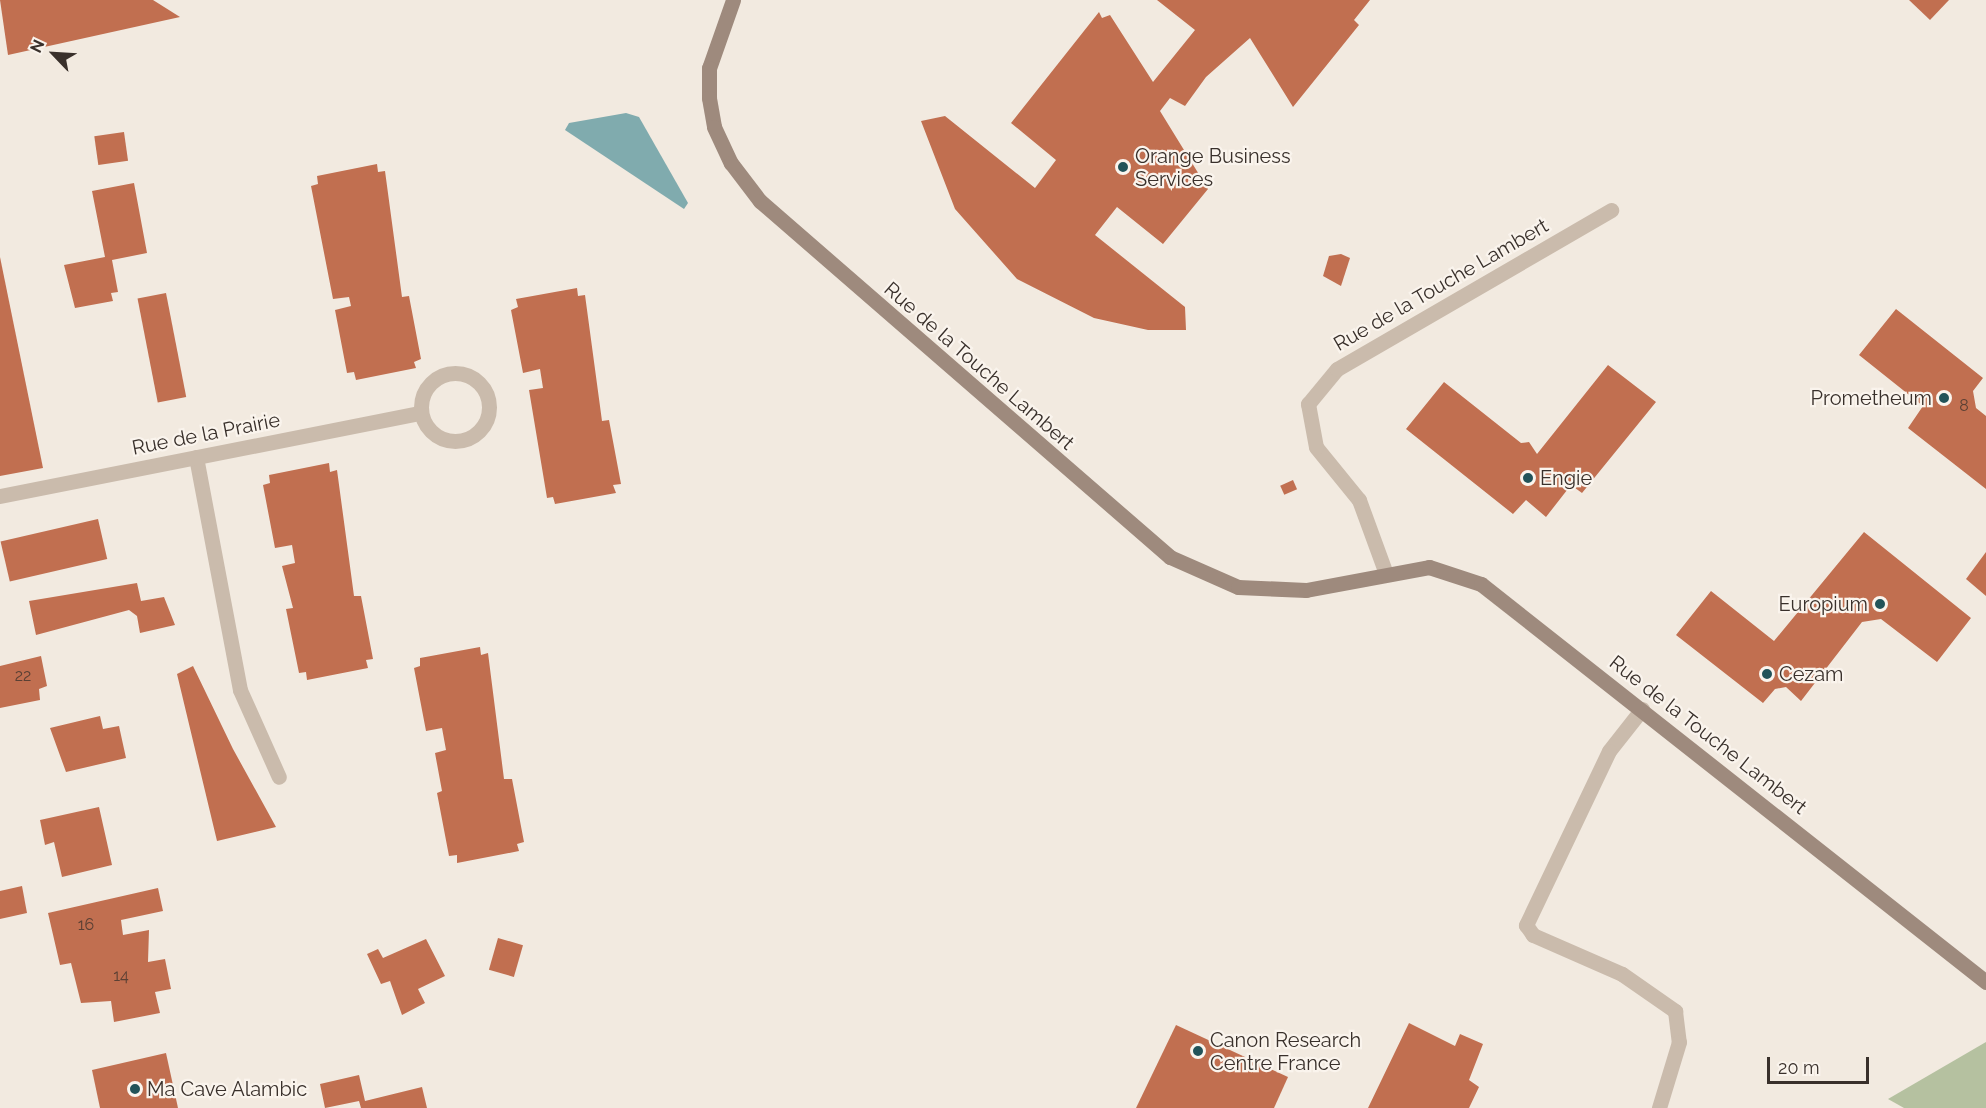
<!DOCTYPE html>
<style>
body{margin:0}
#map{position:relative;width:1986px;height:1108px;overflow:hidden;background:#f2eae0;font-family:Raleway,sans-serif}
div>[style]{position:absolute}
.green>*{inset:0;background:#b5c1a0}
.water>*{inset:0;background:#80abae}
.building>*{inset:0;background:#c16f50;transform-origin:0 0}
.lane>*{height:15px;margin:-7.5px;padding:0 7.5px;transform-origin:7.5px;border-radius:7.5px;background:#cabbac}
.street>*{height:15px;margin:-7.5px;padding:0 7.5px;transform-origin:7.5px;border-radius:7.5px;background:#cabbac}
.street>.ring{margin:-7.5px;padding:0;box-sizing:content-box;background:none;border:15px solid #cabbac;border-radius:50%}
.secondary>*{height:15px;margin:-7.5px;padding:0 7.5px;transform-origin:7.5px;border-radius:7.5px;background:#9e8a7d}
.dots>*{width:16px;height:16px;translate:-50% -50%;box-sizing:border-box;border:3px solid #faf4ed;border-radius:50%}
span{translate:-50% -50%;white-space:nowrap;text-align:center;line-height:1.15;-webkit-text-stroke:4.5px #faf4ed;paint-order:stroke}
.number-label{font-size:16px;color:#5b4034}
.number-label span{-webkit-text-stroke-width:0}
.poi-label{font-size:20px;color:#39302b}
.left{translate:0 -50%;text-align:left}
.right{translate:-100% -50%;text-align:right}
.street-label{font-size:20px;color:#39302b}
.north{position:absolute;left:24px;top:24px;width:60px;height:60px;-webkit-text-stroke:4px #faf4ed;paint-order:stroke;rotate:295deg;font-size:16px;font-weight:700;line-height:24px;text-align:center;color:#39302b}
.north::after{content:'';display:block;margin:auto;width:21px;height:27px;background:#39302b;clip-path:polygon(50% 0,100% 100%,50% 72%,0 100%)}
.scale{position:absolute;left:1767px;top:1057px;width:102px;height:27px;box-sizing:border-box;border:3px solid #39302b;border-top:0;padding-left:8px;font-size:18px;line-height:21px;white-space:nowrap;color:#39302b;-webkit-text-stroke:4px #faf4ed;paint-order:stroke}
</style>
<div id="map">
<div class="green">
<div style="clip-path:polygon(1986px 1042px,1986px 1108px,1904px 1108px,1888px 1099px)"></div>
</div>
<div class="water">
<div style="clip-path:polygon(626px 113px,639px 117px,688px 203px,684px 209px,565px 130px,569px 123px)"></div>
</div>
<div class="building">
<div style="clip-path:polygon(0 0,153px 0,180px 17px,8px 55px)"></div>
<div style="clip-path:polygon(1157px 0,1370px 0,1354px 20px,1359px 25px,1293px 107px,1250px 38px,1206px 77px,1185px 106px,1170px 98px,1160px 111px,1208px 189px,1163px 244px,1117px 207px,1095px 235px,1185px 307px,1186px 330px,1148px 330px,1094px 318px,1017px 279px,955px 209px,921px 121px,945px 116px,1035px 188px,1056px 160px,1011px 123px,1099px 12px,1102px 18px,1110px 15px,1153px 82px,1195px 30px)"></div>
<div style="clip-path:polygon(1909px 0,1949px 0,1930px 20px)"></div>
<div style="left:124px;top:132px;width:29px;height:30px;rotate:82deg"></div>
<div style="clip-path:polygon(377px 164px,378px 172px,385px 171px,402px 297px,409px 296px,421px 359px,414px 362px,416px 368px,356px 380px,354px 372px,347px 373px,335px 310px,351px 306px,349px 297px,333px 299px,311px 186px,318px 184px,317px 176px)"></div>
<div style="clip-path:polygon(134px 183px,147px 253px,112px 260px,118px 292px,111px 293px,113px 301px,75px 308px,64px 265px,105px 257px,92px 191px)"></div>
<div style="clip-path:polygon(1341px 254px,1350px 258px,1341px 286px,1323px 276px,1329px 256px)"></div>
<div style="clip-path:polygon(0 257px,43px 468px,0 476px)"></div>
<div style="clip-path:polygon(577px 288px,578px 296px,585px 295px,602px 421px,609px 420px,621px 484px,613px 485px,616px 493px,555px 504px,553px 497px,547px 498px,529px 390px,543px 388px,540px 369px,523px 373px,511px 310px,518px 307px,516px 299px)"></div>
<div style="left:166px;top:293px;width:106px;height:29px;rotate:79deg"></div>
<div style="clip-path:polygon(1896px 309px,1983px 378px,1973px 391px,1976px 408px,1986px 416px,1986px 489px,1908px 428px,1923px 406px,1859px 355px)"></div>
<div style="clip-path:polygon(1608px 365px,1656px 402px,1582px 493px,1571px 485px,1546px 517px,1526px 500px,1513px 514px,1406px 429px,1444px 382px,1521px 443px,1529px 442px,1537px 454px)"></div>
<div style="clip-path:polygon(329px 463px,330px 472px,337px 470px,354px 596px,361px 596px,373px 659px,366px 660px,368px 668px,307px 680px,306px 672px,299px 673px,286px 609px,293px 608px,282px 566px,295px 563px,292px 545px,275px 548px,263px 485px,270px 483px,269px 475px)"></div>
<div style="left:1293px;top:480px;width:10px;height:14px;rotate:66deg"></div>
<div style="left:98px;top:519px;width:41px;height:100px;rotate:77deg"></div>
<div style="clip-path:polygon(1864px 532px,1971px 618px,1937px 662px,1881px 619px,1862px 622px,1801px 701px,1786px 687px,1775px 689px,1763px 703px,1676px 635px,1711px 591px,1774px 641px)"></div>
<div style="clip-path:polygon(1986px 552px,1986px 596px,1966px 579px)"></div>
<div style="clip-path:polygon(137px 583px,141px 601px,164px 597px,175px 625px,140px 633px,137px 616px,129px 610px,36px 635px,29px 601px)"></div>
<div style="clip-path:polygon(480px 647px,481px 655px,488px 653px,504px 779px,512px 779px,524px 842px,517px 844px,519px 851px,457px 863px,457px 855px,449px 856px,437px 793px,442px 791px,435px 753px,446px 750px,442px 728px,426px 731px,414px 668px,420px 666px,420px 658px)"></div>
<div style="clip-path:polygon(41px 656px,47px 686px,39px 689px,40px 700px,0 708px,0 666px)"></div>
<div style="clip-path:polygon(193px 666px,233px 749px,276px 827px,217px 841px,177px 674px)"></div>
<div style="clip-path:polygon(100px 716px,103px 729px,119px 726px,126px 758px,66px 772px,50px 728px)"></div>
<div style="clip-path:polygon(99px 807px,112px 865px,62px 877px,54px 842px,45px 845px,40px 820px)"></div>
<div style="clip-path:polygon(22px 886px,27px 913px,0 919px,0 891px)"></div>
<div style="clip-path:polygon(158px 888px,163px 911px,121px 920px,123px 935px,149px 930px,148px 962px,165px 959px,171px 989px,155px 992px,160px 1013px,114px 1022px,111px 1001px,81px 1003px,71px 963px,60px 965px,48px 913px)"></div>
<div style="left:498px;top:938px;width:26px;height:33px;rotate:16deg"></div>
<div style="clip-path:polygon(426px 939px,445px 976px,418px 989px,425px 1003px,402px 1015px,390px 981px,381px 984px,367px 954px,378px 949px,383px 958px)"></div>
<div style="clip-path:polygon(1409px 1023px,1455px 1046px,1460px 1034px,1483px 1044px,1469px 1080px,1479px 1087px,1469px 1108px,1368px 1108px)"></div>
<div style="clip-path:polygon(1176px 1025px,1288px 1077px,1274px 1108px,1136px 1108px)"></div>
<div style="clip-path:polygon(166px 1053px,178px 1108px,100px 1108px,92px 1070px)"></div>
<div style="clip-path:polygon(359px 1075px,365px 1101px,422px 1087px,427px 1108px,361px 1108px,359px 1101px,325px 1108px,320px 1084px)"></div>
</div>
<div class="lane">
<div style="left:1642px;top:709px;width:53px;rotate:128.2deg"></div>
<div style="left:1609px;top:751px;width:193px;rotate:115.5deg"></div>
<div style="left:1526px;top:925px;width:12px;rotate:55deg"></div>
<div style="left:1533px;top:935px;width:97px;rotate:23.7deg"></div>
<div style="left:1622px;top:974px;width:65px;rotate:34.9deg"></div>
<div style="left:1675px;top:1011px;width:31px;rotate:83deg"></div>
<div style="left:1679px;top:1042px;width:69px;rotate:106.9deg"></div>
</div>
<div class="street">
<div class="ring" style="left:421px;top:373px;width:53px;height:53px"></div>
<div style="left:196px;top:457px;width:237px;rotate:79.3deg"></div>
<div style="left:240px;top:690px;width:95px;rotate:65.9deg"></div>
<div style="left:0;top:496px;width:428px;rotate:-11.2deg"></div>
<div style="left:1385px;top:571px;width:76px;rotate:-110.1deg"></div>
<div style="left:1359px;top:500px;width:68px;rotate:-129.1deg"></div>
<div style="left:1316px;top:447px;width:44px;rotate:-100.5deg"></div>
<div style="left:1308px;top:404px;width:45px;rotate:-50.4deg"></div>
<div style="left:1337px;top:369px;width:317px;rotate:-30.1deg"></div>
</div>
<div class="secondary">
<div style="left:733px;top:0;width:72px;rotate:109.4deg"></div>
<div style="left:709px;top:68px;width:30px;rotate:90deg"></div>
<div style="left:709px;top:98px;width:29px;rotate:80deg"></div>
<div style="left:714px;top:127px;width:40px;rotate:65deg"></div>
<div style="left:731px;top:163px;width:48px;rotate:52.7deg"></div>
<div style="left:760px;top:201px;width:543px;rotate:40.97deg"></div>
<div style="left:1170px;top:557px;width:74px;rotate:23.8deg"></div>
<div style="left:1238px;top:587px;width:68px;rotate:2.5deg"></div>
<div style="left:1306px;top:590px;width:125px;rotate:-10.6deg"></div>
<div style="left:1429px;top:567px;width:55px;rotate:18.1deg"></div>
<div style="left:1481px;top:584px;width:643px;rotate:38.24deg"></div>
</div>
<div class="dots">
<div style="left:1123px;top:167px;background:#225359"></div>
<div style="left:1944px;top:398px;background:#225359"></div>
<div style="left:1528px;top:478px;background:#225359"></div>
<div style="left:1880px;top:604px;background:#225359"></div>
<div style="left:1767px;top:674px;background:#225359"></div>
<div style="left:1198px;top:1051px;background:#225359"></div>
<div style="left:135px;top:1089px;background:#225359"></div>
</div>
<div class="number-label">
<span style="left:1964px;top:406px">8</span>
<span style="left:23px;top:676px">22</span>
<span style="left:86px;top:925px">16</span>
<span style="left:121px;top:976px">14</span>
</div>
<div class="poi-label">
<span class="left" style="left:1135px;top:168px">Orange Business<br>Services</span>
<span class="right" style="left:1932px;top:398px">Prometheum</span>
<span class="left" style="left:1540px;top:478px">Engie</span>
<span class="right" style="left:1868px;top:604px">Europium</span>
<span class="left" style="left:1779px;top:674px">Cezam</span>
<span class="left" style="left:1210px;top:1052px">Canon Research<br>Centre France</span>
<span class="left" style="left:147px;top:1089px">Ma Cave Alambic</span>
</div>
<div class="street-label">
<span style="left:1441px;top:285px;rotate:-30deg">Rue de la Touche Lambert</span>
<span style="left:979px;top:366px;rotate:41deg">Rue de la Touche Lambert</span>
<span style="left:206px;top:434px;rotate:-11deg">Rue de la Prairie</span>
<span style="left:1708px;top:735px;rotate:38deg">Rue de la Touche Lambert</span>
</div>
<div class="north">N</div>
<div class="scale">20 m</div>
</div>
